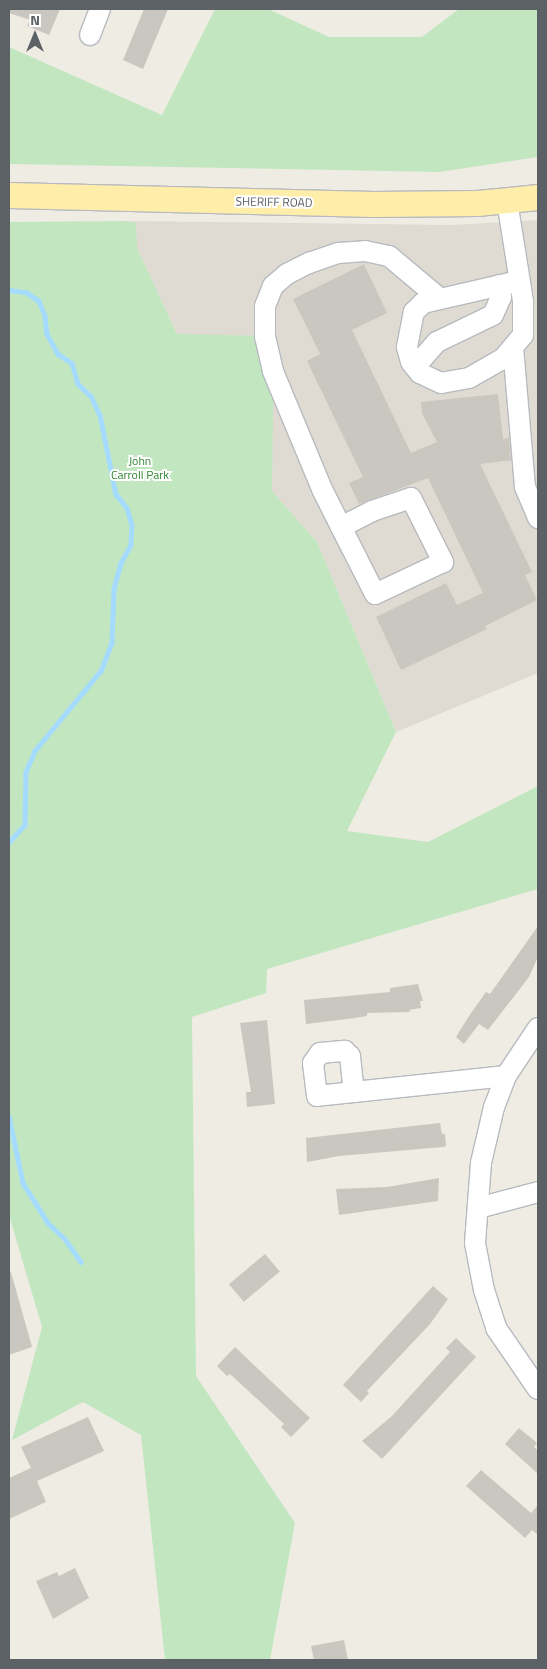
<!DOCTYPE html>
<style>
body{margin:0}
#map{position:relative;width:547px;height:1669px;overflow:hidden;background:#efece4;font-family:"Titillium Web",sans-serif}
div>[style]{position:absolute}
.education>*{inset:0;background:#dfdbd2}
.green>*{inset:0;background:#c2e7c0}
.stream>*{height:4.5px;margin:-2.25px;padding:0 2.25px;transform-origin:2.25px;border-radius:2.25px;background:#a4dbff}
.building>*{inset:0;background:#cac7c1;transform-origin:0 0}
.roads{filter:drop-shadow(1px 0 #b7babf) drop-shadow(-1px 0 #b7babf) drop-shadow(0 1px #b7babf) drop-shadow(0 -1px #b7babf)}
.minor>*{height:20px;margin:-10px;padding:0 10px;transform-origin:10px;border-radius:10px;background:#fff}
.major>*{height:25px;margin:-12.5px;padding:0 12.5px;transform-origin:12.5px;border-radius:12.5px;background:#ffeea9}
span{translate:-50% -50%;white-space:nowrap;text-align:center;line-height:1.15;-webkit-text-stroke:4px #fff;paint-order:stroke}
.street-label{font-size:12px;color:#5c6165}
.park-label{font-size:12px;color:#338633}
.frame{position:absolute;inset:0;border:10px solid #5c6165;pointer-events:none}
.north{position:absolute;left:10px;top:10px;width:50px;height:50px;-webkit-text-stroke:4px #fff;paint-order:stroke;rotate:0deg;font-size:14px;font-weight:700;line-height:20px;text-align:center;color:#5c6165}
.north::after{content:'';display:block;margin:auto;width:18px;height:22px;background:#5c6165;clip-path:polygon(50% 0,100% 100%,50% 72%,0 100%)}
</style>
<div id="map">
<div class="education">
<div style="clip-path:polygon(538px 220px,538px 673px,396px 732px,317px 542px,227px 440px,124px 221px,453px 225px)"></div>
</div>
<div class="green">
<div style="clip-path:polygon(215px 9px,268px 9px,329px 37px,422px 37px,459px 9px,538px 9px,538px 157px,439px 172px,9px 164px,9px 47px,162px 115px)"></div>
<div style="clip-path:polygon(124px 221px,136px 223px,137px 248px,177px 334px,274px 336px,272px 491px,317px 542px,396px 732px,347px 831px,428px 842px,538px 786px,538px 889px,267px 969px,266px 993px,192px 1017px,196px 1376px,295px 1523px,270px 1660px,165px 1660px,141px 1435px,83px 1402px,12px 1440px,42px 1327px,9px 1215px,9px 222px)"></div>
</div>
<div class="stream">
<div style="left:9px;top:290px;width:17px;rotate:7deg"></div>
<div style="left:26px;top:292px;width:16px;rotate:35deg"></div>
<div style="left:39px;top:301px;width:16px;rotate:68deg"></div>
<div style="left:45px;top:316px;width:18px;rotate:84deg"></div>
<div style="left:47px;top:334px;width:23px;rotate:61deg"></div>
<div style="left:58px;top:354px;width:17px;rotate:33deg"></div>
<div style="left:72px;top:363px;width:22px;rotate:74deg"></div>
<div style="left:78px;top:384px;width:18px;rotate:43deg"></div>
<div style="left:91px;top:396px;width:21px;rotate:65deg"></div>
<div style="left:100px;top:415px;width:81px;rotate:78.6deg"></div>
<div style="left:116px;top:494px;width:18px;rotate:52deg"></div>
<div style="left:127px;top:508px;width:18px;rotate:74deg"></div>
<div style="left:132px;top:525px;width:20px;rotate:93deg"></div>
<div style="left:131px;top:545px;width:21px;rotate:119deg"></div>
<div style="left:121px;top:563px;width:27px;rotate:105deg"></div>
<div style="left:114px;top:589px;width:54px;rotate:92.1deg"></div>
<div style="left:112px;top:643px;width:30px;rotate:111deg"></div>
<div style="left:101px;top:671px;width:104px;rotate:129.5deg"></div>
<div style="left:35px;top:751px;width:23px;rotate:113deg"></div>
<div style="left:26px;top:772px;width:53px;rotate:91.1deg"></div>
<div style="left:25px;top:825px;width:24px;rotate:132deg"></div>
<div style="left:9px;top:1116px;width:68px;rotate:78.2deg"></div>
<div style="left:23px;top:1183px;width:47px;rotate:58deg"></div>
<div style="left:48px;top:1223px;width:23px;rotate:43deg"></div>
<div style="left:65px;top:1239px;width:28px;rotate:55deg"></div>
</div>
<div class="building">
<div style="clip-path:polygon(9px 9px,60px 9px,49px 35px,27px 26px,30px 20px,9px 13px)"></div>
<div style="clip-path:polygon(144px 9px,168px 9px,143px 69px,123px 60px)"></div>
<div style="clip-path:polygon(364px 264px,387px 313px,352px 330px,411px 453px,437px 442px,422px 413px,421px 402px,498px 394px,503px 439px,509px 438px,511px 460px,480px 464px,532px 572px,525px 575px,537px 600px,485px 626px,487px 629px,401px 670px,376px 617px,446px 583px,457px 605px,483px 593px,428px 478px,359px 504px,349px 483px,363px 477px,307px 361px,320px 354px,293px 299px)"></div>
<div style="clip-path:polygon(538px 926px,538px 957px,529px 977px,488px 1030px,479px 1024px,464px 1044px,456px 1037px,469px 1016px,486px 992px,490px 994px)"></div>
<div style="clip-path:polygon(418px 984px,423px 1001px,420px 1001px,421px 1008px,409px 1010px,410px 1012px,367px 1013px,367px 1016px,355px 1018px,306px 1024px,304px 1000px,390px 992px,390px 988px)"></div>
<div style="clip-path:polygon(267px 1020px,275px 1104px,247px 1107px,246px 1092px,251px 1092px,240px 1023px)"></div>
<div style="clip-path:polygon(440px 1123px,442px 1134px,445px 1134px,446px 1146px,443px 1147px,339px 1156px,307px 1162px,306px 1138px)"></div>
<div style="clip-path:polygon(439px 1178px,438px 1201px,339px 1215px,336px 1189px,387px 1187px)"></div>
<div style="left:265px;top:1254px;width:23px;height:47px;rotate:50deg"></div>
<div style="clip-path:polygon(11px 1272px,32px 1347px,9px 1355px,9px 1273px)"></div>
<div style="clip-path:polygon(433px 1286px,448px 1299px,430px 1324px,367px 1391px,369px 1393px,361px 1402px,343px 1385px)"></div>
<div style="clip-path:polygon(456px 1338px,476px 1357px,382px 1459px,362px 1441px,392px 1416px,450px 1352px,446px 1348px)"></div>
<div style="clip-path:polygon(235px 1347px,310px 1418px,291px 1437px,281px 1427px,284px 1424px,267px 1408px,230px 1374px,227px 1376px,217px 1366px)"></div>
<div style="clip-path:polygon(88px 1417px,104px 1451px,37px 1481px,46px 1502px,9px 1519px,9px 1478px,31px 1468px,21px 1447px)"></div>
<div style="clip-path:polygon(519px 1428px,537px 1443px,534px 1447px,538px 1451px,538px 1474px,505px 1444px)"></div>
<div style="clip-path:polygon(481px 1470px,531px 1513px,538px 1505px,538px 1535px,532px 1530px,525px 1538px,466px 1486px)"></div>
<div style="clip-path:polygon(75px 1568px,89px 1598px,53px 1619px,36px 1581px,57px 1572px,59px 1576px)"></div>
<div style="clip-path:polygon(344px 1640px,348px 1660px,314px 1660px,311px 1646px)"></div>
</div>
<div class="roads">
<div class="minor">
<div style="left:90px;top:35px;width:28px;rotate:-69deg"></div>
<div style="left:507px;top:201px;width:101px;rotate:80.9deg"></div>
<div style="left:523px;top:301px;width:34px;rotate:90deg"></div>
<div style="left:523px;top:335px;width:30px;rotate:130deg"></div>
<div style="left:504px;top:358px;width:40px;rotate:150.3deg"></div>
<div style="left:469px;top:378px;width:28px;rotate:170deg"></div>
<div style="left:441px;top:383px;width:23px;rotate:-155deg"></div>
<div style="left:420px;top:373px;width:14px;rotate:-129deg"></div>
<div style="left:411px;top:362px;width:16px;rotate:-105deg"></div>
<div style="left:407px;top:347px;width:36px;rotate:-79deg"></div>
<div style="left:414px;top:312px;width:13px;rotate:-45deg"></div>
<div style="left:423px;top:303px;width:98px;rotate:-12.9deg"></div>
<div style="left:513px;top:347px;width:141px;rotate:85.1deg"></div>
<div style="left:525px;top:487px;width:34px;rotate:67deg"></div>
<div style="left:415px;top:367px;width:33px;rotate:-49deg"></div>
<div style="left:437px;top:342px;width:62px;rotate:-25.7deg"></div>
<div style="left:493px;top:315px;width:20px;rotate:-66deg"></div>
<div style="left:501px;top:297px;width:12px;rotate:-99deg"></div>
<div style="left:341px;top:527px;width:35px;rotate:-27deg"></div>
<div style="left:372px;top:511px;width:41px;rotate:-18.4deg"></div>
<div style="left:411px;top:498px;width:72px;rotate:63.4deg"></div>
<div style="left:443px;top:562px;width:75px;rotate:154.8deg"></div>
<div style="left:375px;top:594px;width:75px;rotate:-116.9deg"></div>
<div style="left:341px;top:527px;width:42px;rotate:-116.6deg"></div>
<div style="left:322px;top:489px;width:128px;rotate:-112.6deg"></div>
<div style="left:273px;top:371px;width:35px;rotate:-103deg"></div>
<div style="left:265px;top:337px;width:31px;rotate:-90deg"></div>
<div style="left:265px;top:306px;width:22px;rotate:-68deg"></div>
<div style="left:273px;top:286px;width:18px;rotate:-41deg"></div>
<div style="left:287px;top:274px;width:25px;rotate:-27deg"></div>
<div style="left:309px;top:263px;width:31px;rotate:-19deg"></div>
<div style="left:338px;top:253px;width:27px;rotate:-4deg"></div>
<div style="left:365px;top:251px;width:25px;rotate:12deg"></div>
<div style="left:389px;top:256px;width:65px;rotate:40deg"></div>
<div style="left:538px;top:1028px;width:58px;rotate:123.7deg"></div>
<div style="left:506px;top:1076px;width:33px;rotate:111deg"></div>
<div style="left:494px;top:1107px;width:57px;rotate:103.1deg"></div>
<div style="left:481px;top:1163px;width:80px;rotate:94.3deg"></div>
<div style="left:475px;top:1243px;width:48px;rotate:79.2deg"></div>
<div style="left:484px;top:1290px;width:40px;rotate:72deg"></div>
<div style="left:496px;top:1328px;width:74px;rotate:55.5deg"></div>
<div style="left:345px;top:1051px;width:7px;rotate:45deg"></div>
<div style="left:350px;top:1056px;width:36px;rotate:84deg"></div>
<div style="left:354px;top:1092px;width:37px;rotate:174deg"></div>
<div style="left:317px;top:1096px;width:33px;rotate:-97deg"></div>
<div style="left:313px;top:1063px;width:12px;rotate:-55deg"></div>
<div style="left:320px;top:1053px;width:25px;rotate:-5deg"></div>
<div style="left:354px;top:1092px;width:153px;rotate:-6deg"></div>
<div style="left:478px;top:1208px;width:62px;rotate:-14.9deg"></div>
</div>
<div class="major">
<div style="left:9px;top:195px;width:364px;rotate:1.4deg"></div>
<div style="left:373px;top:204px;width:104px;rotate:-0.6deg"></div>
<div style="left:477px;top:203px;width:61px;rotate:-5.6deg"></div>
</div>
</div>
<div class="street-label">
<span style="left:274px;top:202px;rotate:1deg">SHERIFF ROAD</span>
</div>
<div class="park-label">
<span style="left:140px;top:468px">John<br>Carroll Park</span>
</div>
<div class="frame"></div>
<div class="north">N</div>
</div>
